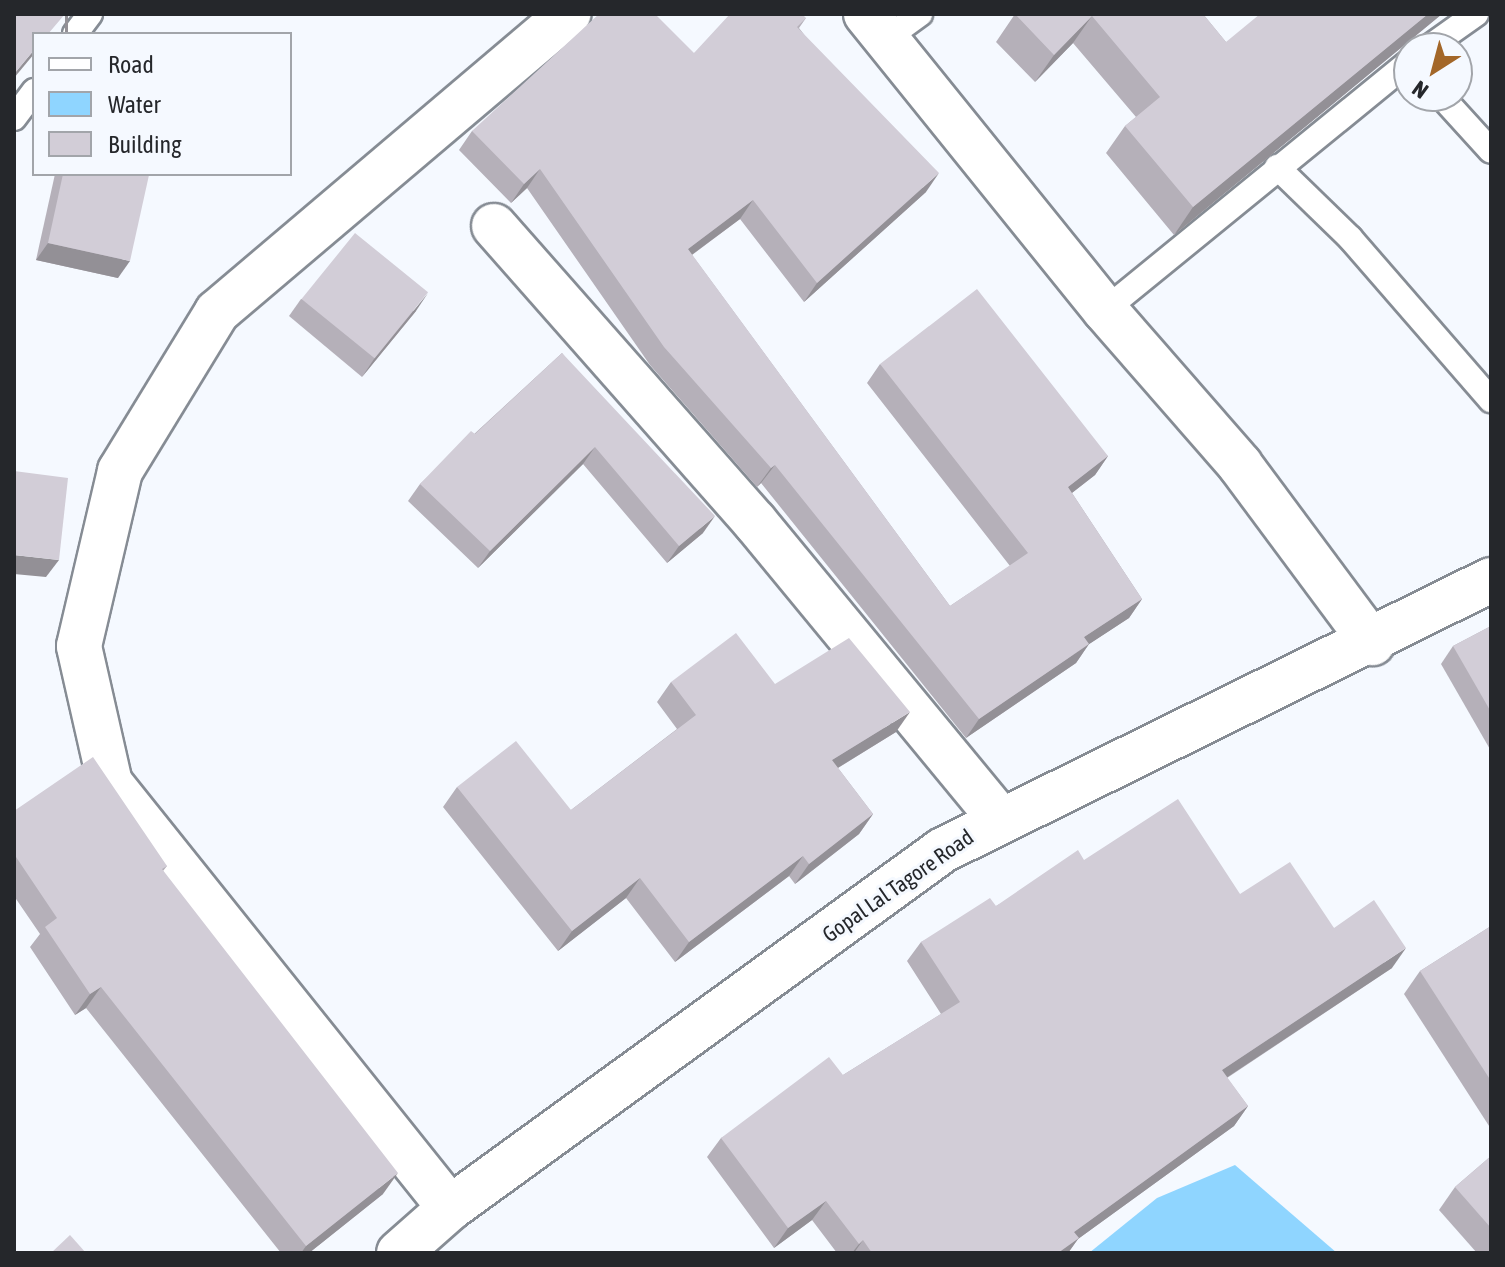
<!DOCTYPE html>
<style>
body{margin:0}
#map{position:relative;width:1505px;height:1267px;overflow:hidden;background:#f5f9ff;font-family:"Asap Condensed",sans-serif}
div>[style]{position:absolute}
.water>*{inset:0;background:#8fd5ff}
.roads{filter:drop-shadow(2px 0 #868c94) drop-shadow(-2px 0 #868c94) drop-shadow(0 2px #868c94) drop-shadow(0 -2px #868c94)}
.lane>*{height:24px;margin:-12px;padding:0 12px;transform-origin:12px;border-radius:12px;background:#fff}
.street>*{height:44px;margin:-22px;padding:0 22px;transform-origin:22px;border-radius:22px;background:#fff}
.secondary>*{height:44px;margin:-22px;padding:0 22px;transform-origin:22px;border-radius:22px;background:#fff}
.wall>*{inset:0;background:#b5b0b9}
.shaded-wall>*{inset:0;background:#939096;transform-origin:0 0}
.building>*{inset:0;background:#d2cdd7;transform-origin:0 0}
span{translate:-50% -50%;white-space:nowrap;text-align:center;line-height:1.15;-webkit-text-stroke:6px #f5f9ff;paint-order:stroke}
.street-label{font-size:22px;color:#25272b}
.frame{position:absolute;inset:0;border:16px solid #25272b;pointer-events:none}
.legend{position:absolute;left:32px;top:32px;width:260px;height:144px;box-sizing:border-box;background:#f5f9ff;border:2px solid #a2a5aa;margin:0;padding:10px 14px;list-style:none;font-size:24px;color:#25272b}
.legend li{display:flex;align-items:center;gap:16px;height:40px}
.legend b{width:40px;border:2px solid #a2a5aa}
.north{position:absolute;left:1393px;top:32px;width:80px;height:80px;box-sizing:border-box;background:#f5f9ff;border:2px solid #a2a5aa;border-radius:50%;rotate:216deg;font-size:22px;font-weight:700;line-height:32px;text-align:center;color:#25272b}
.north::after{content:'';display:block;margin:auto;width:28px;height:36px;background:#a36729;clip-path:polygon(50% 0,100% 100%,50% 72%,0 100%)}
</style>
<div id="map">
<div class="water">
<div style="clip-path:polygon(1235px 1165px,1337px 1253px,1089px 1253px,1157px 1198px)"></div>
</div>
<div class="roads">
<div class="lane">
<div style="left:75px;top:34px;width:25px;rotate:-53deg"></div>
<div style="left:887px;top:38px;width:41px;rotate:-36deg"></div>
<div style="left:1428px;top:48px;width:59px;rotate:-35.3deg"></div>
<div style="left:1441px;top:96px;width:74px;rotate:47.7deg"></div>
<div style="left:14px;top:118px;width:34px;rotate:-53deg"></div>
<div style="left:1277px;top:167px;width:102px;rotate:44.2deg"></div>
<div style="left:1350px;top:238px;width:215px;rotate:49deg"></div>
<div style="left:1105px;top:310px;width:392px;rotate:-39.2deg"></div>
</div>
<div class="street">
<div style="left:494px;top:226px;width:395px;rotate:48.6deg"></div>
<div style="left:755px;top:522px;width:384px;rotate:50.5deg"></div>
<div style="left:450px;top:1208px;width:544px;rotate:-128.66deg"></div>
<div style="left:110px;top:783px;width:140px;rotate:-102.8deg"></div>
<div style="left:79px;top:646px;width:180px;rotate:-76.8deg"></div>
<div style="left:120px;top:471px;width:186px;rotate:-58.6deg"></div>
<div style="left:217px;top:312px;width:461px;rotate:-40.3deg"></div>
</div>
<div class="secondary">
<div style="left:866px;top:14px;width:380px;rotate:51.1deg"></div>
<div style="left:1105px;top:310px;width:206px;rotate:48.9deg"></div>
<div style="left:1240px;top:465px;width:222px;rotate:53.4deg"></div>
<div style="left:399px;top:1253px;width:68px;rotate:-41.4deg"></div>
<div style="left:450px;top:1208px;width:609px;rotate:-35.99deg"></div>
<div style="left:943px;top:850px;width:611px;rotate:-26.23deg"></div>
</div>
</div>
<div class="wall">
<div style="clip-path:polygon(1015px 14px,1203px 14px,1226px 42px,1442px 14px,1174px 235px,1106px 153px,1125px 126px,1136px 117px,1073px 43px,1035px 82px,996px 42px)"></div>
<div style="clip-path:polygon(806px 18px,799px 28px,926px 192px,804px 302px,740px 219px,692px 255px,950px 606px,1010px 566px,867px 383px,880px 364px,1108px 456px,1095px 475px,1072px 493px,1142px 599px,1129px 618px,1089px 644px,1076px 663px,966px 738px,761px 483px,757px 487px,650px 365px,527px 188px,511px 203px,459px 150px,472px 131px,694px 53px)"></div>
<div style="clip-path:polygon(55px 174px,142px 174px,118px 278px,36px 260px)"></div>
<div style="clip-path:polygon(301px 299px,416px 311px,362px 377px,289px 316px)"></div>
<div style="clip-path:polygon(562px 353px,703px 533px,667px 563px,583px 464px,478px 568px,408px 501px,420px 484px)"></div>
<div style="clip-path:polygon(1491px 626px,1491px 751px,1441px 664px,1453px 646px)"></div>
<div style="clip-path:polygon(671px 682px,775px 684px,896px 732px,838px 768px,873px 814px,859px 834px,795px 884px,789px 876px,675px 962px,626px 898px,558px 951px,443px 807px,457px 787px,571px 810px,677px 729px,657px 702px)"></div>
<div style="clip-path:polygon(14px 811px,167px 866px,163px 871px,383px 1194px,309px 1253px,281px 1253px,86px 1008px,75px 1015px,30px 947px,40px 934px,14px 896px)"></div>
<div style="clip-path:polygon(1084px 860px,1240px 894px,1334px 928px,1392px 968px,1227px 1078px,1248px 1106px,1234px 1126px,1078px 1239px,1068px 1253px,837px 1253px,812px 1220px,774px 1248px,707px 1157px,721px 1138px,843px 1075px,941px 1014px,907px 961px,921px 942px,996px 906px)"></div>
<div style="clip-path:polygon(1491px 926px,1491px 1129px,1404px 994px,1420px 971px)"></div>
<div style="clip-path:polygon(1491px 1156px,1491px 1253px,1477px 1253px,1439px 1210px,1455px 1187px)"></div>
</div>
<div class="shaded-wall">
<div style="left:65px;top:14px;width:3px;height:26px"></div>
<div style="clip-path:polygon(1428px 14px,1442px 14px,1174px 235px,1193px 207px)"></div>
<div style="clip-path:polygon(1092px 16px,1073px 43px,1035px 82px,1054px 55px)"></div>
<div style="clip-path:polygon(34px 50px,34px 54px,14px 78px,14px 74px)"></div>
<div style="clip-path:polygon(540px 169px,527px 188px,511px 203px,524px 184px)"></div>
<div style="clip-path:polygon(939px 173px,926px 192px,804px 302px,817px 283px)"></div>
<div style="clip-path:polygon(753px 200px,740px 219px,674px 268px,688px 249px)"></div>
<div style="clip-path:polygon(48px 243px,130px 261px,118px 278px,36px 260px)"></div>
<div style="clip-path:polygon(428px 293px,416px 311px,362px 377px,374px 359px)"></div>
<div style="clip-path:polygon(595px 447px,583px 464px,478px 568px,490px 551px)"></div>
<div style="clip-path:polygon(1108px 456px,1095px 475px,1055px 506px,1068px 487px)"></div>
<div style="clip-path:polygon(775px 465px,761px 483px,757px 487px,771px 468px)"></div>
<div style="clip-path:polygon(715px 516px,703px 533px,667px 563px,679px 546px)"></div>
<div style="clip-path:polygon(14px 555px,59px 560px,46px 577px,14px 574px)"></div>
<div style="clip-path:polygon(1142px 599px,1129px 618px,1071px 656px,1084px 637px)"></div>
<div style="clip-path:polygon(1089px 644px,1076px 663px,966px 738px,979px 719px)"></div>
<div style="clip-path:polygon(910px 712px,896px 732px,818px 780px,832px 760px)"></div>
<div style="clip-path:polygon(873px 814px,859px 834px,795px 884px,809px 864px)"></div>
<div style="clip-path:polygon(803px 856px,789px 876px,675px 962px,689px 942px)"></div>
<div style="clip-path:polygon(640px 878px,626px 898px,558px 951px,572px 931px)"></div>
<div style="clip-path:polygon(1406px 948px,1392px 968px,1208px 1090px,1222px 1070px)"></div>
<div style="clip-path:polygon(101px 987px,86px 1008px,75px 1015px,90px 994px)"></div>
<div style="clip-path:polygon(1248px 1106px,1234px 1126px,1078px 1239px,1068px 1253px,1058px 1253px,1074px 1232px)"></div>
<div style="clip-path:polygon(398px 1173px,383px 1194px,309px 1253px,301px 1253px,306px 1246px)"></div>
<div style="clip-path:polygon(826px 1201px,812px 1220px,774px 1248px,788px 1228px)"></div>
<div style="clip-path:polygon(863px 1240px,854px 1253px,852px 1253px,859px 1244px)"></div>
</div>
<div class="building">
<div style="clip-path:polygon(14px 14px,65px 14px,48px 34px,34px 34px,34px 50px,14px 74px)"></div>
<div style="clip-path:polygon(599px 14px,655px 14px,694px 53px,730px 14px,802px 14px,806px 18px,797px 27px,939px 173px,817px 283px,753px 200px,688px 249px,950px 606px,1028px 553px,880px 364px,977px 289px,1108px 456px,1068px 487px,1142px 599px,1084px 637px,1089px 644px,979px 719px,775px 465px,771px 468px,664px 347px,540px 169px,524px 184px,472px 131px)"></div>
<div style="clip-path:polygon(1015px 14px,1203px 14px,1226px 42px,1260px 14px,1428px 14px,1193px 207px,1125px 126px,1160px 97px,1092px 16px,1054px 55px)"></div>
<div style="clip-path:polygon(63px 174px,142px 174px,149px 175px,130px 261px,48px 243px)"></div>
<div style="left:355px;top:233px;width:94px;height:85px;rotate:39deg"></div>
<div style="clip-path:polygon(562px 353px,715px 516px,679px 546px,595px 447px,490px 551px,420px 484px,471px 431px,475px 434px)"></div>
<div style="clip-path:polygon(14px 471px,68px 478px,59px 560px,14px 555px)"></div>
<div style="clip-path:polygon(1491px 626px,1491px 712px,1453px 646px)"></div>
<div style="clip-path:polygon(736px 633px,775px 684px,849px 638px,910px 712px,832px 760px,873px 814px,809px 864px,803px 856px,689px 942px,640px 878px,572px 931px,457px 787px,516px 741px,571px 810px,696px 715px,671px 682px)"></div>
<div style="clip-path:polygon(93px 757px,167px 866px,162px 869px,398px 1173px,306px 1246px,101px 987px,90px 994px,45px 927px,57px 918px,14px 854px,14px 811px)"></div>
<div style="clip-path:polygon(1178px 799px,1240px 894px,1290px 862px,1334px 928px,1374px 900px,1406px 948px,1222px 1070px,1248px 1106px,1074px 1232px,1079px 1238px,1058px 1253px,872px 1253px,863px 1240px,859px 1244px,826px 1201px,788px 1228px,721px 1138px,829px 1057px,843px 1075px,960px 1002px,921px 942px,990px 898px,996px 906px,1078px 850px,1084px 860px)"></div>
<div style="clip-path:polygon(1491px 926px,1491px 1081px,1420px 971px)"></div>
<div style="clip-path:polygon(1491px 1156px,1491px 1228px,1455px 1187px)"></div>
<div style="clip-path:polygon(70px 1235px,86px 1253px,51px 1253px)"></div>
</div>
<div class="street-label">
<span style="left:898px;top:886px;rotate:-35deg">Gopal Lal Tagore Road</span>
</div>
<div class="frame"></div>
<ul class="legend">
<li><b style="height:10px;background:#fff"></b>Road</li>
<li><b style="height:22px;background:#8fd5ff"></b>Water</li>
<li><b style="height:22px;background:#d2cdd7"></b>Building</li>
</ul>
<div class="north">N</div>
</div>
